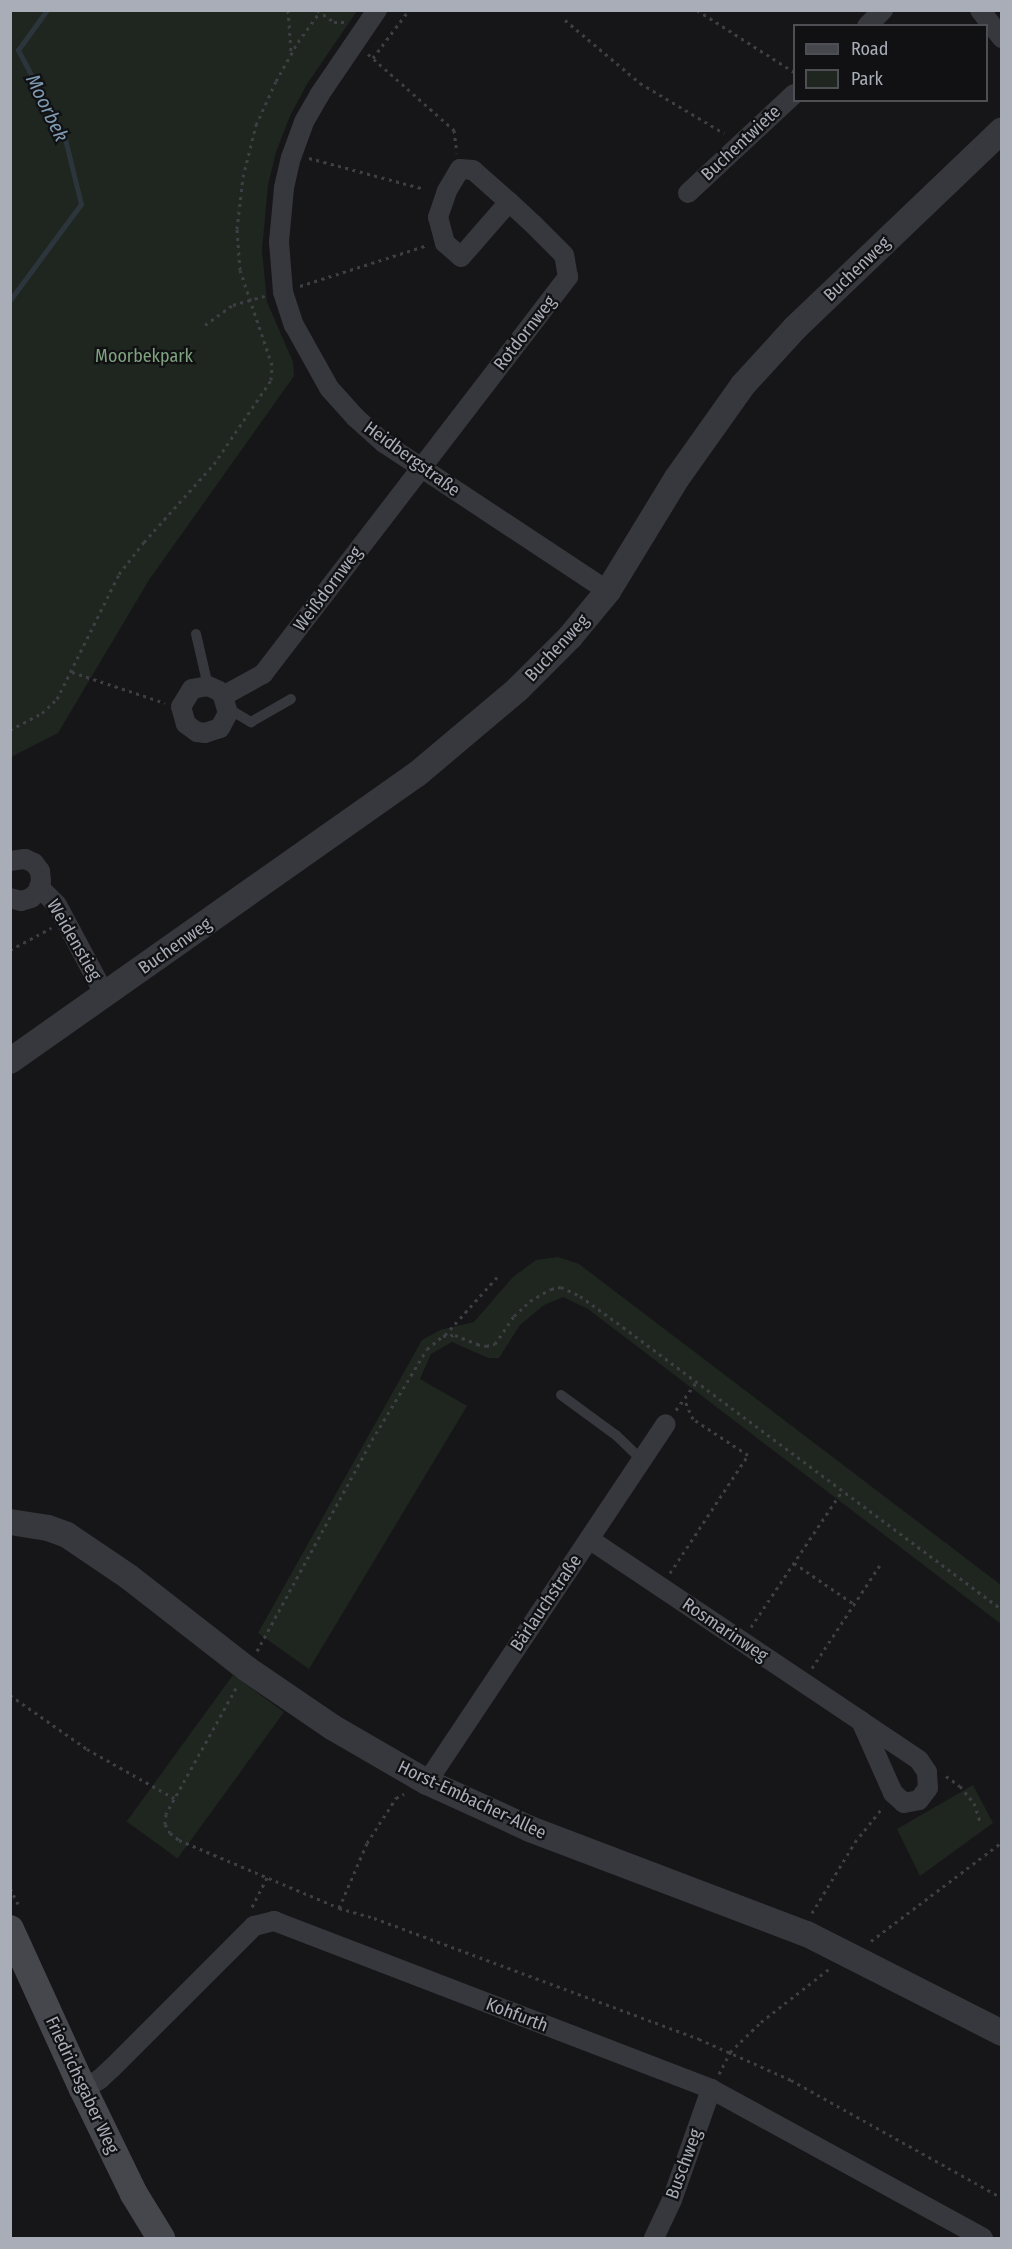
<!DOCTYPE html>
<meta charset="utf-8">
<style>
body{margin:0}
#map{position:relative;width:1012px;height:2249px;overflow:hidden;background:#161618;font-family:"Fira Sans Condensed",sans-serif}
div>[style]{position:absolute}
.green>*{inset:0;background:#1e261f;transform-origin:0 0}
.stream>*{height:5px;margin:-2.5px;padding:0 2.5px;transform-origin:2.5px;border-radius:2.5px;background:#2c353c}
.path>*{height:3px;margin-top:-1.5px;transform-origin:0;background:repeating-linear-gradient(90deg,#3d3f44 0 3px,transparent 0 7.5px)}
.service>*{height:10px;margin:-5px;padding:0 5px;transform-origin:5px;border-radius:5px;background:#37383d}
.minor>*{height:20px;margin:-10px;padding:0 10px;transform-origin:10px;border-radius:10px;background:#37383d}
.tertiary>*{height:26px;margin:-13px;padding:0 13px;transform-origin:13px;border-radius:13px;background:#37383d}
.secondary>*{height:28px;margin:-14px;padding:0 14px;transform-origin:14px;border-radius:14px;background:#45474d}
span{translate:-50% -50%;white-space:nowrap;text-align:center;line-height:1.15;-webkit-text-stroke:4.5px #111113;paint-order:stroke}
.street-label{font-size:18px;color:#a8adb8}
.park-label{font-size:18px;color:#7fa381}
.water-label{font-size:20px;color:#7f9bb3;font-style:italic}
.frame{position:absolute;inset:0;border:12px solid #a8adb8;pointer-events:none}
.legend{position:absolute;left:793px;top:24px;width:195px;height:78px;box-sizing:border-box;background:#111113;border:2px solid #4d4f55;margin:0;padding:8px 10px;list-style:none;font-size:18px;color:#a8adb8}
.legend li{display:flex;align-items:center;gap:12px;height:30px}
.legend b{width:30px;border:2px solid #4d4f55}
</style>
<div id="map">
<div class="green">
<div style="clip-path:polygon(10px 11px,357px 11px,307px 84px,290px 116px,276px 152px,268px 185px,262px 250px,267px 302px,293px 362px,294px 376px,149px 580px,58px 733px,11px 757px)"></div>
<div style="clip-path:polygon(558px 1257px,579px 1264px,1001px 1585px,1001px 1624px,588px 1309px,563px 1297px,544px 1305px,520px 1325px,499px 1358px,488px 1358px,452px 1342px,431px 1354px,420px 1379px,467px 1406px,309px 1669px,258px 1633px,422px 1340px,440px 1330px,474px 1322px,513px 1277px,536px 1260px)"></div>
<div style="left:233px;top:1675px;width:63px;height:181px;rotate:36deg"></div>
<div style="clip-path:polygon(973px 1785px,993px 1823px,920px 1876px,897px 1829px)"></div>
</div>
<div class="stream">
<div style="left:10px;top:300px;width:119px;rotate:-53.5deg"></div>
<div style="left:81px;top:204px;width:67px;rotate:-103.8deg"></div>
<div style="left:65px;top:139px;width:101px;rotate:-117.8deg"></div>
<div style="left:18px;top:50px;width:49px;rotate:-54.1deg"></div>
</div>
<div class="path">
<div style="left:288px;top:10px;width:42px;rotate:85.9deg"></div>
<div style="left:317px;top:10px;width:21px;rotate:35deg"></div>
<div style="left:334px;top:22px;width:13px"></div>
<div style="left:697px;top:10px;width:115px;rotate:32.6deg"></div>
<div style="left:565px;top:20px;width:98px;rotate:40deg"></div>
<div style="left:640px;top:83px;width:98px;rotate:30.8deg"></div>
<div style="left:368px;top:54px;width:115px;rotate:41.5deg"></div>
<div style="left:454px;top:130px;width:23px;rotate:83deg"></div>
<div style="left:373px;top:58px;width:60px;rotate:-53.1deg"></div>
<div style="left:309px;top:158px;width:116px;rotate:15deg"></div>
<div style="left:300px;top:286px;width:134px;rotate:-17.8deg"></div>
<div style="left:205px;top:325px;width:34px;rotate:-36deg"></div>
<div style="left:233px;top:305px;width:33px;rotate:-16deg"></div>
<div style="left:72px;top:672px;width:98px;rotate:18.4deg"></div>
<div style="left:10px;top:730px;width:36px;rotate:-28deg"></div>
<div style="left:42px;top:713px;width:21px;rotate:-43deg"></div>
<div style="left:57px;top:699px;width:140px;rotate:-63.6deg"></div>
<div style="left:119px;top:574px;width:41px;rotate:-52deg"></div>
<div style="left:144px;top:542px;width:105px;rotate:-48.1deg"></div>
<div style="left:214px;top:464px;width:102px;rotate:-55.8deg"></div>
<div style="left:271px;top:380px;width:15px;rotate:-86deg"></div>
<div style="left:272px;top:365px;width:100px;rotate:-108.6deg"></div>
<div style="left:240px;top:270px;width:41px;rotate:-94.2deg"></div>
<div style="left:237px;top:229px;width:52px;rotate:-83.4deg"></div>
<div style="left:243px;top:177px;width:54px;rotate:-76deg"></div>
<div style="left:256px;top:125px;width:48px;rotate:-65.6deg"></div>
<div style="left:276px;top:81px;width:45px;rotate:-60.6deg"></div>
<div style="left:298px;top:42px;width:36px;rotate:-54deg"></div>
<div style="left:10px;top:950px;width:47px;rotate:-28.2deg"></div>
<div style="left:445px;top:1335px;width:78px;rotate:-48.1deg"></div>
<div style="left:676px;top:1410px;width:34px;rotate:-54deg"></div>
<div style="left:794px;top:1563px;width:73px;rotate:34.3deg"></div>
<div style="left:670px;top:1573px;width:141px;rotate:-56.5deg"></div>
<div style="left:748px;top:1455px;width:66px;rotate:-146.8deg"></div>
<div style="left:693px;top:1419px;width:22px;rotate:-114deg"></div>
<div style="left:751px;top:1627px;width:164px;rotate:-56.2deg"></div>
<div style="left:257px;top:1651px;width:240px;rotate:-61.4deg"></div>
<div style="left:372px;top:1440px;width:106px;rotate:-58.9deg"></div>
<div style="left:427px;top:1349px;width:21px;rotate:-39deg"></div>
<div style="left:443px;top:1336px;width:12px;rotate:-5deg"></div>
<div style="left:455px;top:1335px;width:24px;rotate:22deg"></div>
<div style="left:477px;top:1344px;width:9px;rotate:13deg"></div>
<div style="left:486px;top:1346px;width:9px;rotate:-13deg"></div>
<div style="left:495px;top:1344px;width:34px;rotate:-56deg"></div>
<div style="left:514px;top:1316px;width:22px;rotate:-43deg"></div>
<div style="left:530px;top:1301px;width:24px;rotate:-30deg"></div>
<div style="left:551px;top:1289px;width:10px;rotate:-11deg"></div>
<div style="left:561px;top:1287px;width:21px;rotate:25deg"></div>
<div style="left:580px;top:1296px;width:53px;rotate:35.8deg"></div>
<div style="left:623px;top:1327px;width:473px;rotate:36.7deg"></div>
<div style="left:812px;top:1668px;width:123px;rotate:-56.6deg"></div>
<div style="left:236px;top:1688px;width:144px;rotate:119.1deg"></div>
<div style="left:166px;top:1814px;width:10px;rotate:96deg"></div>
<div style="left:165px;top:1824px;width:10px;rotate:61deg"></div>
<div style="left:170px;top:1833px;width:11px;rotate:38deg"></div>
<div style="left:179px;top:1840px;width:174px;rotate:23deg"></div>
<div style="left:339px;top:1908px;width:36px;rotate:16deg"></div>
<div style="left:374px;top:1918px;width:347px;rotate:20.4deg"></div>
<div style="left:699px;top:2039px;width:101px;rotate:24deg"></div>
<div style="left:791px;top:2080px;width:242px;rotate:29.2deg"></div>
<div style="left:10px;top:1695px;width:94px;rotate:35deg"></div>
<div style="left:87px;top:1749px;width:100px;rotate:29.4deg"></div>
<div style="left:946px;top:1776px;width:17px;rotate:36deg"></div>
<div style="left:960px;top:1786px;width:22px;rotate:51deg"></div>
<div style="left:974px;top:1803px;width:20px;rotate:72deg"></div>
<div style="left:10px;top:1888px;width:22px;rotate:63deg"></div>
<div style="left:252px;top:1907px;width:34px;rotate:-63deg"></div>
<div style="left:339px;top:1908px;width:71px;rotate:-66.7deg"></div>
<div style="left:367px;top:1843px;width:54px;rotate:-57.2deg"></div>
<div style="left:396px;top:1798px;width:9px;rotate:-27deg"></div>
<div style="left:812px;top:1913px;width:83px;rotate:-58.8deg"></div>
<div style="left:855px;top:1842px;width:45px;rotate:-51.3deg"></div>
<div style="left:871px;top:1941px;width:164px;rotate:-37.1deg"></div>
<div style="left:719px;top:2074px;width:25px;rotate:-63deg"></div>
<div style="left:730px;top:2052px;width:43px;rotate:-44.1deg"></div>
<div style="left:761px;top:2022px;width:88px;rotate:-38deg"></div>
</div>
<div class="service">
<div style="left:196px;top:634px;width:53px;rotate:77deg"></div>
<div style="left:229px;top:709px;width:26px;rotate:31deg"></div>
<div style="left:251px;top:722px;width:46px;rotate:-29.9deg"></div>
<div style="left:561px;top:1395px;width:69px;rotate:36.2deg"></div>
<div style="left:617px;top:1436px;width:35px;rotate:44deg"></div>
</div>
<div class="minor">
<div style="left:377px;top:10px;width:102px;rotate:124.2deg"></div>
<div style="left:320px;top:94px;width:32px;rotate:120deg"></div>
<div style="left:304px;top:122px;width:37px;rotate:110deg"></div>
<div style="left:291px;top:157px;width:32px;rotate:103deg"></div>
<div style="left:284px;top:188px;width:54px;rotate:95.3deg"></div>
<div style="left:279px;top:242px;width:50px;rotate:85.4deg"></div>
<div style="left:283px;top:292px;width:35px;rotate:72deg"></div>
<div style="left:294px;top:325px;width:72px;rotate:60.9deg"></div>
<div style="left:329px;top:388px;width:39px;rotate:48deg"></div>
<div style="left:355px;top:417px;width:39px;rotate:42deg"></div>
<div style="left:384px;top:443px;width:268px;rotate:33.5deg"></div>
<div style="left:980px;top:10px;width:36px;rotate:52deg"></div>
<div style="left:867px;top:26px;width:23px;rotate:-45deg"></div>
<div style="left:688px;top:193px;width:145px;rotate:-43deg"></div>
<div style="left:223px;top:696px;width:18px;rotate:74deg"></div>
<div style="left:228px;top:713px;width:17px;rotate:118deg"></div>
<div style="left:220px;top:728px;width:16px;rotate:162deg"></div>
<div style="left:205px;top:733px;width:8px;rotate:-173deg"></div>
<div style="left:197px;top:732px;width:14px;rotate:-144deg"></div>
<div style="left:186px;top:724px;width:18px;rotate:-106deg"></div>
<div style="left:181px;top:707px;width:21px;rotate:-59deg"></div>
<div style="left:192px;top:689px;width:16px;rotate:-11deg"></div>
<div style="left:208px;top:686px;width:12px;rotate:24deg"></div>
<div style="left:219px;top:691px;width:6px;rotate:51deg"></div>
<div style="left:223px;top:696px;width:46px;rotate:-28.8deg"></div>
<div style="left:263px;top:674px;width:501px;rotate:-52.47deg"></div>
<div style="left:568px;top:277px;width:22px;rotate:-100deg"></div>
<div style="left:564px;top:255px;width:42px;rotate:-135deg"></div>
<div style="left:534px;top:225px;width:34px;rotate:-137deg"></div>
<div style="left:509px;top:202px;width:48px;rotate:-138.4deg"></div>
<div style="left:473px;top:170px;width:13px;rotate:-176deg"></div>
<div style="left:460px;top:169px;width:26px;rotate:121deg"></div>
<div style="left:447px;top:191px;width:28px;rotate:109deg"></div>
<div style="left:438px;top:217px;width:27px;rotate:75deg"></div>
<div style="left:445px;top:243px;width:21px;rotate:41deg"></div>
<div style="left:461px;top:257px;width:73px;rotate:-48.9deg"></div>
<div style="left:10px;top:861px;width:15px;rotate:-8deg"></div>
<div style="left:25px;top:859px;width:10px;rotate:24deg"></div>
<div style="left:34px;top:863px;width:10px;rotate:53deg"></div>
<div style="left:40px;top:871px;width:10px;rotate:84deg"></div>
<div style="left:41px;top:881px;width:10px;rotate:107deg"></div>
<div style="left:38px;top:891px;width:10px;rotate:135deg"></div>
<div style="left:31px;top:898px;width:10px;rotate:163deg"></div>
<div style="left:21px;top:901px;width:11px;rotate:-165deg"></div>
<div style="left:39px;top:887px;width:25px;rotate:45deg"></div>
<div style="left:57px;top:905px;width:102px;rotate:61.9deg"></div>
<div style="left:589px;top:1539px;width:327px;rotate:33.8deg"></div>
<div style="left:861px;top:1721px;width:79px;rotate:66deg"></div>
<div style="left:893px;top:1793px;width:15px;rotate:42deg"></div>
<div style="left:904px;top:1803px;width:15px;rotate:-11deg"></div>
<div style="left:919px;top:1800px;width:15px;rotate:-53deg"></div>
<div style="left:928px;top:1788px;width:16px;rotate:-94deg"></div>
<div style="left:927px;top:1772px;width:14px;rotate:-124deg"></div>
<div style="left:919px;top:1760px;width:70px;rotate:-146.1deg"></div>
<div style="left:427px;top:1782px;width:430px;rotate:-56.3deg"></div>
<div style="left:83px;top:2089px;width:20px;rotate:-30deg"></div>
<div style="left:100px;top:2079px;width:16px;rotate:-43deg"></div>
<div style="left:112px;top:2068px;width:201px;rotate:-45deg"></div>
<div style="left:254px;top:1926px;width:21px;rotate:-14deg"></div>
<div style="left:274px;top:1921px;width:468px;rotate:21deg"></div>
<div style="left:711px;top:2089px;width:310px;rotate:28.7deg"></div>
<div style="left:654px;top:2238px;width:42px;rotate:-64.7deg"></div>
<div style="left:672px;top:2200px;width:118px;rotate:-70.6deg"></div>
</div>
<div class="tertiary">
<div style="left:10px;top:1061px;width:497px;rotate:-35.2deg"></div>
<div style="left:416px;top:775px;width:133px;rotate:-40.1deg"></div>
<div style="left:518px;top:689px;width:74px;rotate:-45deg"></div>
<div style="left:570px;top:637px;width:60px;rotate:-50.4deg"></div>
<div style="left:608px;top:591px;width:132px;rotate:-58.6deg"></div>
<div style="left:677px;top:478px;width:114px;rotate:-54.6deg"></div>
<div style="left:743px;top:385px;width:77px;rotate:-47.6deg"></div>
<div style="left:795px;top:328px;width:286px;rotate:-43.7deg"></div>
<div style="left:10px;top:1522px;width:38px;rotate:9deg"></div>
<div style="left:48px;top:1528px;width:20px;rotate:20deg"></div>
<div style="left:67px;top:1535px;width:75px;rotate:34.1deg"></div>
<div style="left:129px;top:1577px;width:150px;rotate:37.9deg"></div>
<div style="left:247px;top:1669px;width:103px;rotate:34.3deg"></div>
<div style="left:332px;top:1727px;width:110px;rotate:30.1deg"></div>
<div style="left:427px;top:1782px;width:113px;rotate:24.5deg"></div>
<div style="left:530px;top:1829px;width:296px;rotate:20.8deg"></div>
<div style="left:807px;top:1934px;width:219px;rotate:26.9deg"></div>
</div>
<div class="secondary">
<div style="left:10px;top:1929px;width:176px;rotate:65.5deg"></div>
<div style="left:83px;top:2089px;width:117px;rotate:64.1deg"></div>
<div style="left:134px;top:2194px;width:52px;rotate:58.5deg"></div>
</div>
<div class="street-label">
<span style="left:741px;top:143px;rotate:-43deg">Buchentwiete</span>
<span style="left:857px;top:269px;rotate:-44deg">Buchenweg</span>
<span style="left:525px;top:333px;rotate:-52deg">Rotdornweg</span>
<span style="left:412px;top:459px;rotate:36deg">Heidbergstraße</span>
<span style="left:328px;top:589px;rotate:-53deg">Weißdornweg</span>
<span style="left:557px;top:648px;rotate:-47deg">Buchenweg</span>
<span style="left:74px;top:940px;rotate:60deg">Weidenstieg</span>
<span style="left:175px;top:946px;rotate:-35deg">Buchenweg</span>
<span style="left:546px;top:1603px;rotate:-56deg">Bärlauchstraße</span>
<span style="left:725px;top:1630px;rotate:34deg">Rosmarinweg</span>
<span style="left:472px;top:1800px;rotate:25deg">Horst-Embacher-Allee</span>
<span style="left:517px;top:2015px;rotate:21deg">Kohfurth</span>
<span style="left:82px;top:2085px;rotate:65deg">Friedrichsgaber Weg</span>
<span style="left:684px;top:2164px;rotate:-70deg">Buschweg</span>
</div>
<div class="park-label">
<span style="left:144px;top:356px">Moorbekpark</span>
</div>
<div class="water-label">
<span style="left:47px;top:108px;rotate:64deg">Moorbek</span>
</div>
<div class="frame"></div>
<ul class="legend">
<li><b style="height:8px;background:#45474d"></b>Road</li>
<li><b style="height:16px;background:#1e261f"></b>Park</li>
</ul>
</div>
